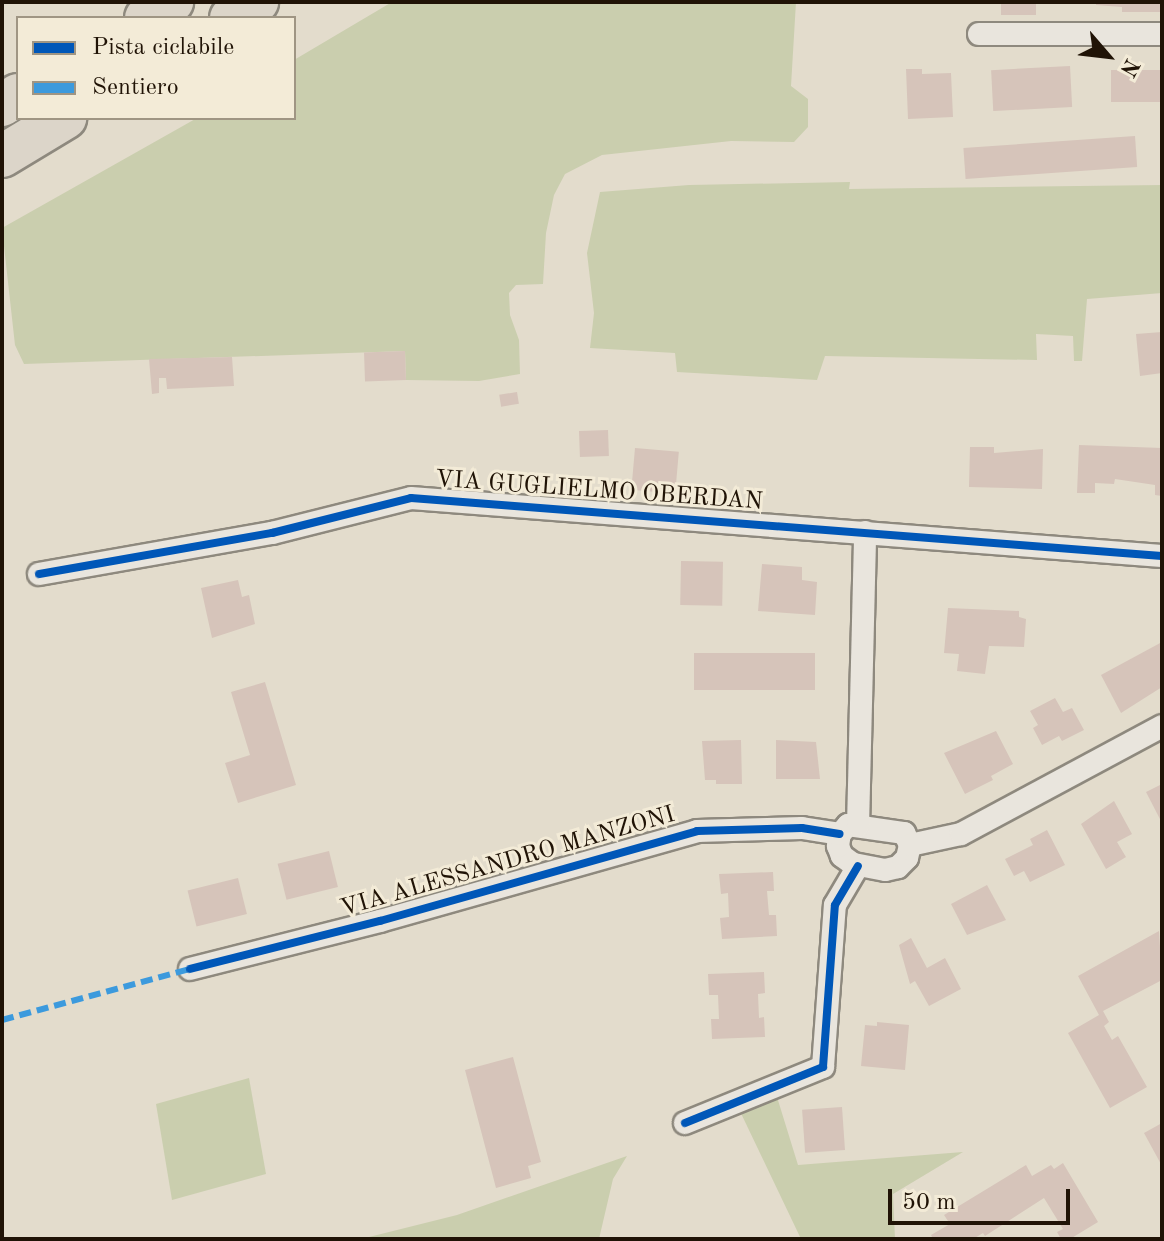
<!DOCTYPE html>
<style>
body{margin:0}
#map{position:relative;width:1164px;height:1241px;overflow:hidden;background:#e3dccc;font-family:"Old Standard TT",serif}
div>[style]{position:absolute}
.green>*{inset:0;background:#caceae}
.building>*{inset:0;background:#d6c4ba;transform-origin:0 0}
.roads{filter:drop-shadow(2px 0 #8e897e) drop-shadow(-2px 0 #8e897e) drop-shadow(0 2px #8e897e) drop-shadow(0 -2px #8e897e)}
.minor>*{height:22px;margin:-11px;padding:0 11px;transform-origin:11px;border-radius:11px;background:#e9e5dd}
.motorway>*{height:42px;margin:-21px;padding:0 21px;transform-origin:21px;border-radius:21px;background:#dcd5c9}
.quiet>*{height:6px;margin-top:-3px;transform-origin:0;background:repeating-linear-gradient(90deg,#3c9add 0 12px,transparent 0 18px)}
.cycleway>*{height:8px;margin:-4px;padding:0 4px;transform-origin:4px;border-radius:4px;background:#0057b8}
span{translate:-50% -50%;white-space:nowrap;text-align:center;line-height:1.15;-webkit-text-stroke:6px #f3ebd7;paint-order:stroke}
.street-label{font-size:24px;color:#201306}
.frame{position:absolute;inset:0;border:4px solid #201306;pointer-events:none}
.legend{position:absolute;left:16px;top:16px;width:280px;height:104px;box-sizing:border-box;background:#f3ebd7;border:2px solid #9f9583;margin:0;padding:10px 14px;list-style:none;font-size:24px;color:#201306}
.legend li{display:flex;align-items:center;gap:16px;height:40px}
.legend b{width:40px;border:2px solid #9f9583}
.north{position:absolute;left:1068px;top:16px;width:80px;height:80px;-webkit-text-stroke:6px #f3ebd7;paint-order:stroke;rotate:118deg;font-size:22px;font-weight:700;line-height:32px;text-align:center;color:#201306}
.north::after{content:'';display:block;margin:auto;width:28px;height:36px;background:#201306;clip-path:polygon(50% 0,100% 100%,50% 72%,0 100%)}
.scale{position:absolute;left:888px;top:1189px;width:182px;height:36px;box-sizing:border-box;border:4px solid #201306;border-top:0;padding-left:10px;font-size:24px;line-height:28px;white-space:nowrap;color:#201306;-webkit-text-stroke:6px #f3ebd7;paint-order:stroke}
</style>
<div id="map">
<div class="green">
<div style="clip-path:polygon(392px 2px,796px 2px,791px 86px,808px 99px,808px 127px,794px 142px,731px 141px,602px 155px,565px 174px,554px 195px,546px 233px,543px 284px,516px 285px,509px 293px,510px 315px,519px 340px,520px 374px,479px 381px,406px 380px,405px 351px,24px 364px,15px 345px,2px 228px,197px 118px,294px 118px,294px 60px)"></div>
<div style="clip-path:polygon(850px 182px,849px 189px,1162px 185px,1162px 293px,1087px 299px,1082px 361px,1074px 361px,1073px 336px,1036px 334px,1037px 360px,825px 356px,817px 380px,677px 372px,675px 353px,590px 348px,594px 313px,587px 253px,600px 192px,689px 185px)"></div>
<div style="clip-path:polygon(249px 1078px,266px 1174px,172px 1200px,156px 1104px)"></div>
<div style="clip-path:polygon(777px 1097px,798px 1165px,963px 1152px,893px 1194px,895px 1239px,801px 1239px,737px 1105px)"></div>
<div style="clip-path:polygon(627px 1156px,613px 1179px,599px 1239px,361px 1239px,457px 1215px)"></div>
</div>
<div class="building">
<div style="left:1001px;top:2px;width:35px;height:13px"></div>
<div style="clip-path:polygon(1096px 2px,1162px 2px,1162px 12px,1122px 12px,1122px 7px,1096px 5px)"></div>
<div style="left:1070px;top:66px;width:41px;height:79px;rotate:87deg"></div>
<div style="clip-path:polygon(906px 69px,922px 69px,922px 74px,951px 73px,953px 117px,908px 119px)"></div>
<div style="left:1162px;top:70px;width:32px;height:51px;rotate:90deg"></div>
<div style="left:1135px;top:136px;width:31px;height:172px;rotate:86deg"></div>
<div style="clip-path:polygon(1162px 332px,1162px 373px,1140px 376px,1136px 334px)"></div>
<div style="left:405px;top:351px;width:29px;height:41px;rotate:88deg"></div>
<div style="clip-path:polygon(232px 357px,234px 386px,167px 389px,166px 378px,159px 378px,159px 393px,152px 394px,149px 359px)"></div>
<div style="left:517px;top:392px;width:12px;height:18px;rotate:81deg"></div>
<div style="left:608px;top:430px;width:26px;height:29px;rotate:88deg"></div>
<div style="clip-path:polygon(1079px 445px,1162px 448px,1162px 496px,1155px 495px,1155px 485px,1115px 479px,1114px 484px,1095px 483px,1095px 493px,1077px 493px)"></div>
<div style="clip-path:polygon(970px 447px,994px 447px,994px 453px,1043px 449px,1042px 489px,969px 487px)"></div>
<div style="left:635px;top:448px;width:44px;height:42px;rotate:5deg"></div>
<div style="left:681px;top:561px;width:42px;height:44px;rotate:1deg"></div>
<div style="clip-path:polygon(762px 564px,802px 567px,802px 580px,817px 582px,815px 615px,758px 611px)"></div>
<div style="clip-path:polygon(238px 580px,242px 597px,249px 595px,255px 624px,212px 638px,201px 588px)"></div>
<div style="clip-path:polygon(948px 608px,1019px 611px,1019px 617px,1026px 619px,1024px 647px,989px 646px,985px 674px,957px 671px,959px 654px,944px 653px)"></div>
<div style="clip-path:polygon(1162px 642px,1162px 687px,1121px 713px,1101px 675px)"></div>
<div style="left:815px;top:653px;width:37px;height:121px;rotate:90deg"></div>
<div style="clip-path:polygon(265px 682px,296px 785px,238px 803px,225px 763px,250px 755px,231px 692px)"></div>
<div style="clip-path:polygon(1055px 698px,1063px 712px,1072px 708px,1084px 730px,1062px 741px,1059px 736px,1042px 745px,1033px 728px,1038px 725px,1030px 711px)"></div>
<div style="clip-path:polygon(996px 731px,1013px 764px,991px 776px,993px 780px,965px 794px,944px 753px)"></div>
<div style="clip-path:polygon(741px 740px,742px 784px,716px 784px,716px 780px,705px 780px,702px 741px)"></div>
<div style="clip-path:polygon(776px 740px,816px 742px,820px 779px,776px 779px)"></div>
<div style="clip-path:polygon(1162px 784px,1162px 823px,1146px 792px)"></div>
<div style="clip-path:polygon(1114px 801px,1132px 834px,1117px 842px,1126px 857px,1106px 869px,1081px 824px)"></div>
<div style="clip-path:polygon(1047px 830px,1065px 865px,1030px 882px,1024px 871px,1014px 876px,1005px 859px,1033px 845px,1030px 839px)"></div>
<div style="left:329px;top:851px;width:37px;height:53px;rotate:76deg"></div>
<div style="clip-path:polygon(773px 872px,774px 891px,767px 891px,769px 915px,776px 915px,777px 936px,722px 939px,720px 918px,729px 917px,728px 893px,721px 894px,719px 874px)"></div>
<div style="left:238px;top:878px;width:37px;height:52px;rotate:76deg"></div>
<div style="clip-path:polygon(987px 885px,1006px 920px,967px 935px,951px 904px)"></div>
<div style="clip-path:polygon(1159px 931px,1162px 980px,1103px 1011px,1109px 1022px,1104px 1026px,1112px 1040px,1118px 1036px,1147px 1087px,1110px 1108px,1068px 1033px,1099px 1015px,1078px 976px)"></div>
<div style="clip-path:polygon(911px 938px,927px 968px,945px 958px,961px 989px,929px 1006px,915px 981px,910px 984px,899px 945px)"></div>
<div style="clip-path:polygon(764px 972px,765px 993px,758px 994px,759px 1018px,764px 1017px,765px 1037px,712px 1039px,711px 1019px,719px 1019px,718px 995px,709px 995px,708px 974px)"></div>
<div style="clip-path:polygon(877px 1022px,909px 1025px,905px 1070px,861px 1066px,865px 1025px,877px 1026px)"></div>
<div style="clip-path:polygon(513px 1057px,541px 1162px,528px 1166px,531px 1178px,496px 1188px,465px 1070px)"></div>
<div style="left:842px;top:1107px;width:43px;height:40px;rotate:86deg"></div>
<div style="clip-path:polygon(1162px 1123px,1162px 1166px,1144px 1133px)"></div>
<div style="clip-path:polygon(1063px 1163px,1098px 1222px,1070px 1239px,1061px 1239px,1057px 1232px,1063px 1229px,1044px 1198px,985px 1236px,983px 1233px,973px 1239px,933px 1239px,931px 1235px,950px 1224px,944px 1215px,1026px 1165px,1032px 1176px,1051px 1165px,1054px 1169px)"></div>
</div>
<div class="roads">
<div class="minor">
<div style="left:979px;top:34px;width:183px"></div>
<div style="left:39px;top:574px;width:237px;rotate:-10deg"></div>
<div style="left:272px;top:533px;width:143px;rotate:-14.1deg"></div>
<div style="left:411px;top:498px;width:753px;rotate:4.42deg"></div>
<div style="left:848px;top:825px;width:57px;rotate:8.1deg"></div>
<div style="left:904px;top:833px;width:13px;rotate:63deg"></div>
<div style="left:910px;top:845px;width:13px;rotate:103deg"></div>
<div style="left:907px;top:858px;width:13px;rotate:135deg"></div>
<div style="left:898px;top:867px;width:13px;rotate:167deg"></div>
<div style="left:885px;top:870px;width:33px;rotate:-169deg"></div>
<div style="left:853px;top:864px;width:14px;rotate:-144deg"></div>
<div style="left:842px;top:856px;width:11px;rotate:-112deg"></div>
<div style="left:838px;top:846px;width:12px;rotate:-81deg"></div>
<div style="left:840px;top:834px;width:12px;rotate:-48deg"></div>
<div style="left:858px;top:826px;width:294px;rotate:-88.6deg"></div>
<div style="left:910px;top:845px;width:52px;rotate:-12.2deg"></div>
<div style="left:961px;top:834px;width:228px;rotate:-28.2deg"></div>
<div style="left:190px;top:969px;width:196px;rotate:-14.2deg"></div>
<div style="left:380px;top:921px;width:330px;rotate:-15.8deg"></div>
<div style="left:697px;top:831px;width:105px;rotate:-1.6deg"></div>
<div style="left:802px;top:828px;width:38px;rotate:9deg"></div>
<div style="left:685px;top:1123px;width:149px;rotate:-22.1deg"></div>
<div style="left:823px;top:1067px;width:162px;rotate:-85.8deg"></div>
<div style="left:835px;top:905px;width:45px;rotate:-59.5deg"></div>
</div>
<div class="motorway">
<div style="left:146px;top:18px;width:31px;rotate:-32deg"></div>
<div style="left:231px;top:18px;width:31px;rotate:-32deg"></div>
<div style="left:2px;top:105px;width:19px;rotate:-32deg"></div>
<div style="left:2px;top:156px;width:74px;rotate:-31.1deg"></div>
</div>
</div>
<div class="quiet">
<div style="left:2px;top:1020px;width:195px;rotate:-15.2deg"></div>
</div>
<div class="cycleway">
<div style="left:39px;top:574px;width:237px;rotate:-10deg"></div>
<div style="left:272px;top:533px;width:143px;rotate:-14.1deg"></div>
<div style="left:411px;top:498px;width:753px;rotate:4.42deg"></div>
<div style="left:190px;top:969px;width:196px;rotate:-14.2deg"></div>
<div style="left:380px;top:921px;width:330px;rotate:-15.8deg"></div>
<div style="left:697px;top:831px;width:105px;rotate:-1.6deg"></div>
<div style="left:802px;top:828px;width:38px;rotate:9deg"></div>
<div style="left:685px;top:1123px;width:149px;rotate:-22.1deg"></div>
<div style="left:823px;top:1067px;width:162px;rotate:-85.8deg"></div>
<div style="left:835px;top:905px;width:45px;rotate:-59.5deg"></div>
</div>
<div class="street-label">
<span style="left:599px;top:492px;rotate:4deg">VIA GUGLIELMO OBERDAN</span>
<span style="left:508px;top:863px;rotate:-16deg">VIA ALESSANDRO MANZONI</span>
</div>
<div class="frame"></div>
<ul class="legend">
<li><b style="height:10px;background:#0057b8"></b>Pista ciclabile</li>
<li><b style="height:10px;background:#3c9add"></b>Sentiero</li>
</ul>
<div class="north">N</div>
<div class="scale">50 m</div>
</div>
